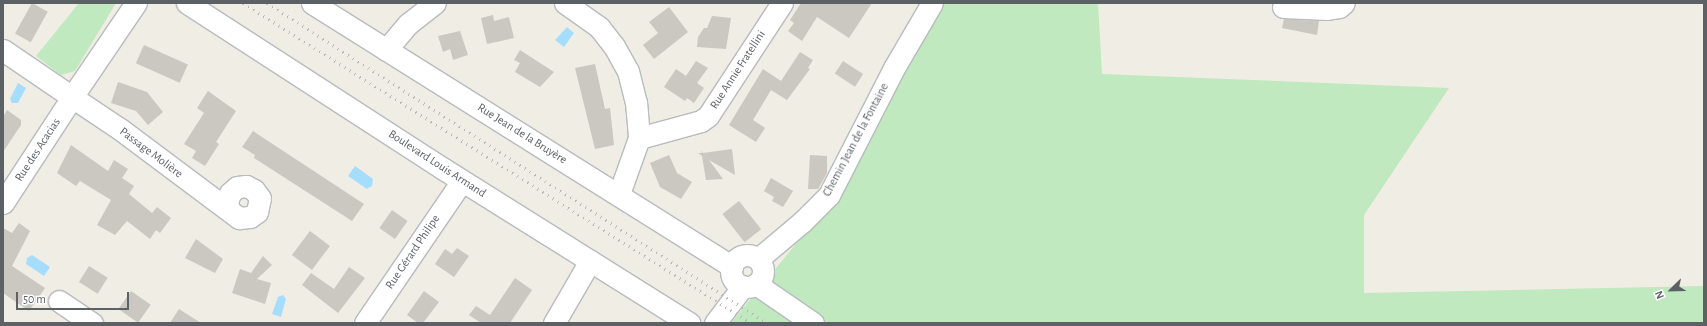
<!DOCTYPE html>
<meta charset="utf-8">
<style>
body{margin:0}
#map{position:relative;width:1707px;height:326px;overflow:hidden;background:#f0ede4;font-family:"Alegreya Sans",sans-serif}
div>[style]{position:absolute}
.green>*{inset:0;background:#c1e9bf}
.water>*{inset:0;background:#a5ddff}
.building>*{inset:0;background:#cbc7c1;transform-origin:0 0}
.roads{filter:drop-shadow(1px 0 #b7bbbf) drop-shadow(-1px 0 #b7bbbf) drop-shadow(0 1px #b7bbbf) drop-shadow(0 -1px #b7bbbf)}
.minor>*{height:21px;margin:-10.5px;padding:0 10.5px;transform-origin:10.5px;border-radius:10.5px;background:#fff}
.minor>.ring{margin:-10.5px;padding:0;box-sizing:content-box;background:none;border:21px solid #fff;border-radius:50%}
.rail>*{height:3px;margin-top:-1.5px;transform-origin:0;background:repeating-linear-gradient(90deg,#b6b7b7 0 1px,transparent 0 6px)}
span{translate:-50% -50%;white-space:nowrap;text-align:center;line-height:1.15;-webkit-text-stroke:3.5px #fff;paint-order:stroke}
.street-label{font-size:12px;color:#5c6166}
.frame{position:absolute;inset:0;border:4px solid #5c6166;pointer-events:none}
.north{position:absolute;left:1651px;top:270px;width:40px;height:40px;-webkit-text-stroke:3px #fff;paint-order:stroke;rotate:247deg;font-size:11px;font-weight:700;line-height:16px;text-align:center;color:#5c6166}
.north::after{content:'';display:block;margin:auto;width:14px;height:18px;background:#5c6166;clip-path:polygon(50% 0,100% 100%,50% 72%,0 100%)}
.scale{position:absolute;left:16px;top:292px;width:113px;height:18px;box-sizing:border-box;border:2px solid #5c6166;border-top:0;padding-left:5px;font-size:12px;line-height:14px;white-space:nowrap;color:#5c6166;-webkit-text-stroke:3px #fff;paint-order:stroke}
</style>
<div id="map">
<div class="green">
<div style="clip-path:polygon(79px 3px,116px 3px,75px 71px,61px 75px,36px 56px)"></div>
<div style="clip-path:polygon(940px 3px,1098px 3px,1102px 74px,1449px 88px,1364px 215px,1364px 293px,1704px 286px,1704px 323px,731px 323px,840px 190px)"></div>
</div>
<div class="water">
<div style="clip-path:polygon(567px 27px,574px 33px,564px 47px,555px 40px)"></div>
<div style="clip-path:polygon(18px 83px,26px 88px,18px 103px,12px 103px,10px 99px)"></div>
<div style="clip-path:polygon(355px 166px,373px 179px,372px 186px,367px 189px,348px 176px)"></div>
<div style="clip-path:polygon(32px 255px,50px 267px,44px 276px,26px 264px,27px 258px)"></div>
<div style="clip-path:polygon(283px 295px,286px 299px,281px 317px,272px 314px,278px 297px)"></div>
</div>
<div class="building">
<div style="left:32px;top:3px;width:18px;height:35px;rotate:29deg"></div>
<div style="clip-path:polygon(801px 3px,872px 3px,849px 38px,817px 17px,802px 41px,788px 31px,794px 23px,790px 20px)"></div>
<div style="clip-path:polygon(669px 7px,688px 32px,654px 59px,643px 45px,658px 33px,649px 22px)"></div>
<div style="clip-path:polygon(493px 15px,494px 21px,509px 17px,514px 38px,487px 44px,481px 18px)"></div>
<div style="clip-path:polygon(712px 16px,731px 18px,726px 49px,697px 47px,698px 37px,704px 28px,707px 28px)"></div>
<div style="clip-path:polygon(1284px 19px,1319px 21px,1317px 35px,1282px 28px)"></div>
<div style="clip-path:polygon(460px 31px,468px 55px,453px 60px,450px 49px,443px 52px,438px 36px)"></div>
<div style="left:144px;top:45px;width:48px;height:20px;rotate:24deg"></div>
<div style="clip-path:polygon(520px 50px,554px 72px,540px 87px,515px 72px,520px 63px,514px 60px)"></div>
<div style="clip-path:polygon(800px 52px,813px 60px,808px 68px,810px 69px,787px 100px,771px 90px,753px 120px,765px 128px,756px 142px,729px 125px,763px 69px,781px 81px)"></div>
<div style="clip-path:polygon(696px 61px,708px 68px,697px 83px,704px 88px,694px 103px,687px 98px,685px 101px,664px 87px,676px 69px,686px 76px)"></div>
<div style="left:843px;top:61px;width:24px;height:15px;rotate:33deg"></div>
<div style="clip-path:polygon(595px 64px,605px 109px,610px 108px,614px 145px,595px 149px,575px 68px)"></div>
<div style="clip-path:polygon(118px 82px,147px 92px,163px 112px,148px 125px,136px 111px,111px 103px)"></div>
<div style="clip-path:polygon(208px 91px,236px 111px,216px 142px,219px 144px,205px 166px,192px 158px,196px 151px,184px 144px,204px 113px,197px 108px)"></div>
<div style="clip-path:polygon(7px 110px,21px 120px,21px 125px,3px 152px,3px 117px)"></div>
<div style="clip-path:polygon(253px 131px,364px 204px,352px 221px,254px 158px,255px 155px,242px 147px)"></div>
<div style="clip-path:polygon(71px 145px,108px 171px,114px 160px,128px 169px,122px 178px,134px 186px,129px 194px,152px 213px,157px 207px,171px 218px,160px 233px,156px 230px,150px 239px,127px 221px,115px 235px,97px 225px,111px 200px,80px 181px,76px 186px,57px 173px)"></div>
<div style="clip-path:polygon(732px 149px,735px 175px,709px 160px,723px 179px,706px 180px,702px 156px,698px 153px,702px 153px,701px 150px,703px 153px)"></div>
<div style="clip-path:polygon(669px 155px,677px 173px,692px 182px,681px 199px,660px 187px,650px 163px)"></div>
<div style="clip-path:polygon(810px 155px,827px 156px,827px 173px,818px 189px,808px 189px)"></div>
<div style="clip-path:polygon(771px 178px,793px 191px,783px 207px,772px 201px,774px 197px,764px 191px)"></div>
<div style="left:739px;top:201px;width:36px;height:21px;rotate:52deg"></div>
<div style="left:392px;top:210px;width:19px;height:22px;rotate:35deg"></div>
<div style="clip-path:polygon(19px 223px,30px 231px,12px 266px,45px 288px,29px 311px,3px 293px,3px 228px,12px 233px)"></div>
<div style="left:310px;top:231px;width:25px;height:30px;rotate:37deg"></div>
<div style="clip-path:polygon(196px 239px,223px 259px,215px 273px,185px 258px)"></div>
<div style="clip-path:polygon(457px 248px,469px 256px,454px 277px,435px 264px,445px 249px,452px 254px)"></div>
<div style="clip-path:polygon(263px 256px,272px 265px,257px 279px,271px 283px,265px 304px,232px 293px,240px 269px,251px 273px)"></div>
<div style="left:89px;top:266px;width:22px;height:19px;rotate:32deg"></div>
<div style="clip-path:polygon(349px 267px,365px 278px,338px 313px,302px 285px,311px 273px,334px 289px)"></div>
<div style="clip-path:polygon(515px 278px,532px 290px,510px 323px,481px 323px,469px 315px,476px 306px,490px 315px)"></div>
<div style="left:131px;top:291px;width:24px;height:22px;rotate:35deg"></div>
<div style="clip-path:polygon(424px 291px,439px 302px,423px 323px,418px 323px,407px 315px)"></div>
<div style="clip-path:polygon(179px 309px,201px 323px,170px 323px)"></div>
</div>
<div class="roads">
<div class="minor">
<div style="left:187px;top:3px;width:304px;rotate:32.9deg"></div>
<div style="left:442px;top:168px;width:292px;rotate:32.1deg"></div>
<div style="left:312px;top:3px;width:496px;rotate:32.1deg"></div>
<div style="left:565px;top:3px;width:42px;rotate:35.2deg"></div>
<div style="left:599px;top:27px;width:24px;rotate:52deg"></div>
<div style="left:614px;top:46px;width:29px;rotate:61deg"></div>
<div style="left:628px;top:71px;width:32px;rotate:76deg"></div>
<div style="left:636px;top:102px;width:36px;rotate:85deg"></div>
<div style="left:639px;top:138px;width:59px;rotate:109.7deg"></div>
<div style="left:1283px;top:7px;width:44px;rotate:2.6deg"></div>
<div style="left:1327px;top:9px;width:12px;rotate:-9deg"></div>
<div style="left:1339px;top:7px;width:6px;rotate:-39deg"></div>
<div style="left:3px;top:50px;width:83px;rotate:34.3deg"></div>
<div style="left:72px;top:97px;width:114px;rotate:-55.8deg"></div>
<div style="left:386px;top:50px;width:34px;rotate:-50deg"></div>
<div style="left:408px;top:24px;width:34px;rotate:-38deg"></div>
<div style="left:639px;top:138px;width:64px;rotate:-15.3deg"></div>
<div style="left:701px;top:121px;width:9px;rotate:-36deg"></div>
<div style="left:708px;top:116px;width:135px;rotate:-56.8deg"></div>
<div style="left:3px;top:203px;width:126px;rotate:-56.9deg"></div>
<div style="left:72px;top:97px;width:58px;rotate:33.7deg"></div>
<div style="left:120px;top:129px;width:149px;rotate:36.8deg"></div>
<div style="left:239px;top:218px;width:11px;rotate:-5deg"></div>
<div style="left:250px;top:217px;width:9px;rotate:-36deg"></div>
<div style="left:257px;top:212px;width:14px;rotate:-78deg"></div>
<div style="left:260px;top:198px;width:10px;rotate:-127deg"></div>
<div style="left:254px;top:190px;width:9px;rotate:-153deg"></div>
<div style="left:246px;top:186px;width:9px;rotate:174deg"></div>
<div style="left:237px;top:187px;width:9px;rotate:139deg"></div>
<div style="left:230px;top:193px;width:10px;rotate:107deg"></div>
<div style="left:227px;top:203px;width:7px;rotate:74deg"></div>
<div class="ring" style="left:731px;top:255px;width:11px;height:11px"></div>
<div style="left:758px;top:259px;width:57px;rotate:-40.1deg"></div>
<div style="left:802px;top:222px;width:38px;rotate:-45deg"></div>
<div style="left:829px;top:195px;width:143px;rotate:-62.9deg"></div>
<div style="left:894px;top:68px;width:75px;rotate:-59.7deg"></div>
<div style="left:756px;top:284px;width:69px;rotate:34.4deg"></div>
<div style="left:59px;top:301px;width:40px;rotate:34deg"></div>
<div style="left:365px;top:323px;width:172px;rotate:-55.7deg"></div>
<div style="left:554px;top:323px;width:72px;rotate:-59.9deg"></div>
<div style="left:715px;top:323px;width:46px;rotate:-52.9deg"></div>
</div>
</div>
<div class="rail">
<div style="left:243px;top:3px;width:600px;rotate:32.21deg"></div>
<div style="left:267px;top:3px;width:594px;rotate:32.62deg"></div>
</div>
<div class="street-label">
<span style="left:738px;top:70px;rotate:-57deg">Rue Annie Fratellini</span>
<span style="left:522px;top:134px;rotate:32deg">Rue Jean de la Bruyère</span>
<span style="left:856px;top:140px;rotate:-62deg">Chemin Jean de la Fontaine</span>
<span style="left:38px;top:150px;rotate:-57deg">Rue des Acacias</span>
<span style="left:151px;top:153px;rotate:37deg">Passage Molière</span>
<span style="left:437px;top:164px;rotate:33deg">Boulevard Louis Armand</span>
<span style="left:413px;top:252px;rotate:-56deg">Rue Gérard Philipe</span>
</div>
<div class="frame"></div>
<div class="north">N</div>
<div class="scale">50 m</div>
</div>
